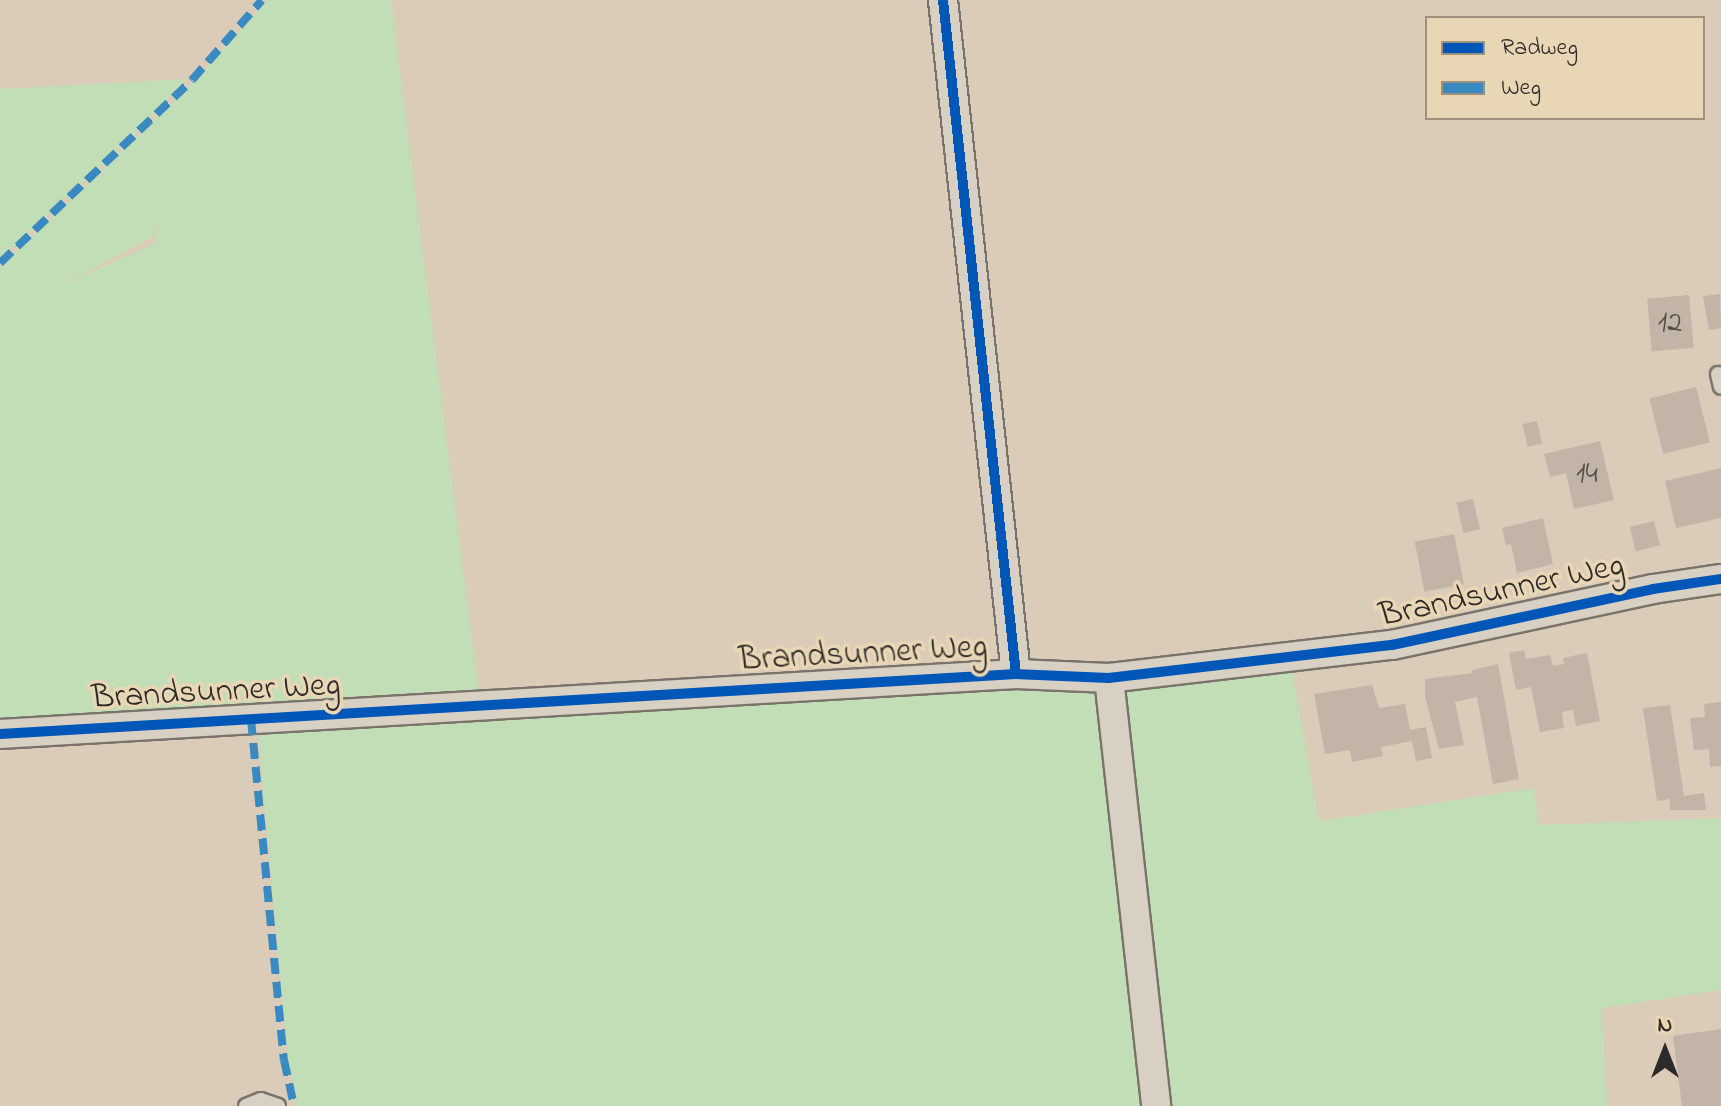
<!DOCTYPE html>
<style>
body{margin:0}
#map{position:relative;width:1721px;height:1106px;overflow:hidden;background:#daccb9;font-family:"Indie Flower",sans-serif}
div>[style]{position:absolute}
.green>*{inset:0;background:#c1deb7}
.building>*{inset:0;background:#c2b4a6;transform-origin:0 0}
.roads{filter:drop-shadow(2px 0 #7a736b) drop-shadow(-2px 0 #7a736b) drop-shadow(0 2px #7a736b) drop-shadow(0 -2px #7a736b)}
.service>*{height:14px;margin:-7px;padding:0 7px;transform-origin:7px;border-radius:7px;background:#d8d0c3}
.minor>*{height:28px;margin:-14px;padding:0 14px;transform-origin:14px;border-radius:14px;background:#d8d0c3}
.quiet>*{height:8px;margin-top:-4px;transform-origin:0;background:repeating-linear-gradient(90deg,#3a8ac2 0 16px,transparent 0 24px)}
.cycleway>*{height:10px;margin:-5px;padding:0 5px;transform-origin:5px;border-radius:5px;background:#0057b8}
span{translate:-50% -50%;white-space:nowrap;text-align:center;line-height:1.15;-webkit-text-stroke:7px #e9d6b4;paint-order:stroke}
.number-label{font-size:30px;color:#53504c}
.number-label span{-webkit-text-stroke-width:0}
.street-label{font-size:34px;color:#2b2b2b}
.legend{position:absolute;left:1425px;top:16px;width:280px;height:104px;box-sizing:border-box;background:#e9d6b4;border:2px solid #9d927d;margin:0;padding:10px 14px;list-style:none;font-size:24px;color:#2b2b2b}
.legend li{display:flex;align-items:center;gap:16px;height:40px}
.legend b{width:40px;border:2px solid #9d927d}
.north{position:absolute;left:1625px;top:1010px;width:80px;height:80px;-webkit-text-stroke:6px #e9d6b4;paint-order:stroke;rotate:0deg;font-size:22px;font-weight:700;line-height:32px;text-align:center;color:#2b2b2b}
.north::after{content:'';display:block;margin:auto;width:28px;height:36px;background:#2b2b2b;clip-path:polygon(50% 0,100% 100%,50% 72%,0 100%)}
</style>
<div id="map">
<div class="green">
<div style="clip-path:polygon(evenodd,267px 0,391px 0,480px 702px,0 731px,0 267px,193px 83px,267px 0,155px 214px,156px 243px,63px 285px,154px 236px,155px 214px)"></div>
<div style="clip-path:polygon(187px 79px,130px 139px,0 259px,0 89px)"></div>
<div style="clip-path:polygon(1291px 664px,1319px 821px,1534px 788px,1539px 825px,1721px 818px,1721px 990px,1602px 1008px,1607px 1106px,1170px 1106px,1121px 706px,1126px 692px,1144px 681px)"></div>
<div style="clip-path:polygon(1014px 682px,1093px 688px,1106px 709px,1151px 1106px,297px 1106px,288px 1059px,257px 722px)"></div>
</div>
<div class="building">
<div style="clip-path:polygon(1720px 294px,1721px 328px,1709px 330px,1703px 296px)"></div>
<div style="left:1689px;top:295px;width:53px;height:42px;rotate:85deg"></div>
<div style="left:1696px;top:387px;width:57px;height:48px;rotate:76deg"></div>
<div style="left:1537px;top:421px;width:23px;height:15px;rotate:77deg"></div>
<div style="clip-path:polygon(1600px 441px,1614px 500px,1574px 509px,1566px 473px,1550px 477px,1544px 454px)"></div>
<div style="clip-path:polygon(1721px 468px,1721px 518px,1676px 528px,1665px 481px)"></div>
<div style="left:1473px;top:499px;width:31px;height:17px;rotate:77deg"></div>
<div style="clip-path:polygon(1543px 518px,1553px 564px,1517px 573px,1511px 544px,1506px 545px,1502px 528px)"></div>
<div style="left:1654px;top:521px;width:25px;height:25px;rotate:76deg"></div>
<div style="left:1454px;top:534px;width:51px;height:40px;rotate:79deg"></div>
<div style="clip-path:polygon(1524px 650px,1526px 659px,1550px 655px,1553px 666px,1564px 664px,1563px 658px,1587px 653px,1600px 721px,1576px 726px,1573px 710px,1562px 712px,1564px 728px,1540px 732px,1531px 687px,1516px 690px,1509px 653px)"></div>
<div style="clip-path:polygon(1498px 664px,1519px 779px,1493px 784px,1477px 697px,1455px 702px,1464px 745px,1439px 749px,1425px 696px,1425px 679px,1472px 673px,1472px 670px)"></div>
<div style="clip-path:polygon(1372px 685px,1379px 708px,1405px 704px,1410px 730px,1426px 727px,1432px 758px,1416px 761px,1412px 741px,1381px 747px,1383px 756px,1352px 762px,1350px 750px,1325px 754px,1314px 694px)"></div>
<div style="clip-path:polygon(1721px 702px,1721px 766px,1710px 767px,1709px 749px,1694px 750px,1690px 718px,1705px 717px,1704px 704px)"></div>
<div style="clip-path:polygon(1670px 705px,1684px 796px,1704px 793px,1706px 810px,1670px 810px,1670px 799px,1657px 801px,1643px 708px)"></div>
<div style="clip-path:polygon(1721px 1029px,1721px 1106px,1682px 1106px,1673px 1036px)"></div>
</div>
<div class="roads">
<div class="service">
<div style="left:1718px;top:374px;width:13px;rotate:77deg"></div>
<div style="left:246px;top:1106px;width:16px;rotate:-22deg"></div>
<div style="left:261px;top:1100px;width:18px;rotate:19deg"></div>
</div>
<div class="minor">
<div style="left:943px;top:0;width:678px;rotate:83.82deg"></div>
<div style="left:1109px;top:678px;width:431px;rotate:83.7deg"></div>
<div style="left:0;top:734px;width:1018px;rotate:-3.38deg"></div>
<div style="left:1016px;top:674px;width:93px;rotate:2.5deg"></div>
<div style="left:1109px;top:678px;width:285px;rotate:-6.7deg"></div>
<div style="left:1392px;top:645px;width:267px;rotate:-12.1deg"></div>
<div style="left:1653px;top:589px;width:69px;rotate:-8.4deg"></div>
</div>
</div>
<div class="quiet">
<div style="left:0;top:263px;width:265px;rotate:-43.6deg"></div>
<div style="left:192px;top:80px;width:106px;rotate:-48.8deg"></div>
<div style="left:251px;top:719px;width:343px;rotate:84.5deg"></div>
<div style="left:284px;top:1060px;width:47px;rotate:77.7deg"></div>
</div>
<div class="cycleway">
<div style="left:943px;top:0;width:678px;rotate:83.82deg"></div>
<div style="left:0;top:734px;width:1018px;rotate:-3.38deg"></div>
<div style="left:1016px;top:674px;width:93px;rotate:2.5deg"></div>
<div style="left:1109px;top:678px;width:285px;rotate:-6.7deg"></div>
<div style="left:1392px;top:645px;width:267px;rotate:-12.1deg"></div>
<div style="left:1653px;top:589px;width:69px;rotate:-8.4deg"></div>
</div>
<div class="number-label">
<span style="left:1670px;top:324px">12</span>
<span style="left:1587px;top:475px">14</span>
</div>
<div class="street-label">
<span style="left:1502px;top:592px;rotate:-12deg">Brandsunner Weg</span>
<span style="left:863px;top:655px;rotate:-3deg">Brandsunner Weg</span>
<span style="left:216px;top:693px;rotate:-3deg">Brandsunner Weg</span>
</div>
<ul class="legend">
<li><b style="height:10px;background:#0057b8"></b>Radweg</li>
<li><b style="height:10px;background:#3a8ac2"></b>Weg</li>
</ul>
<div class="north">N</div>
</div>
